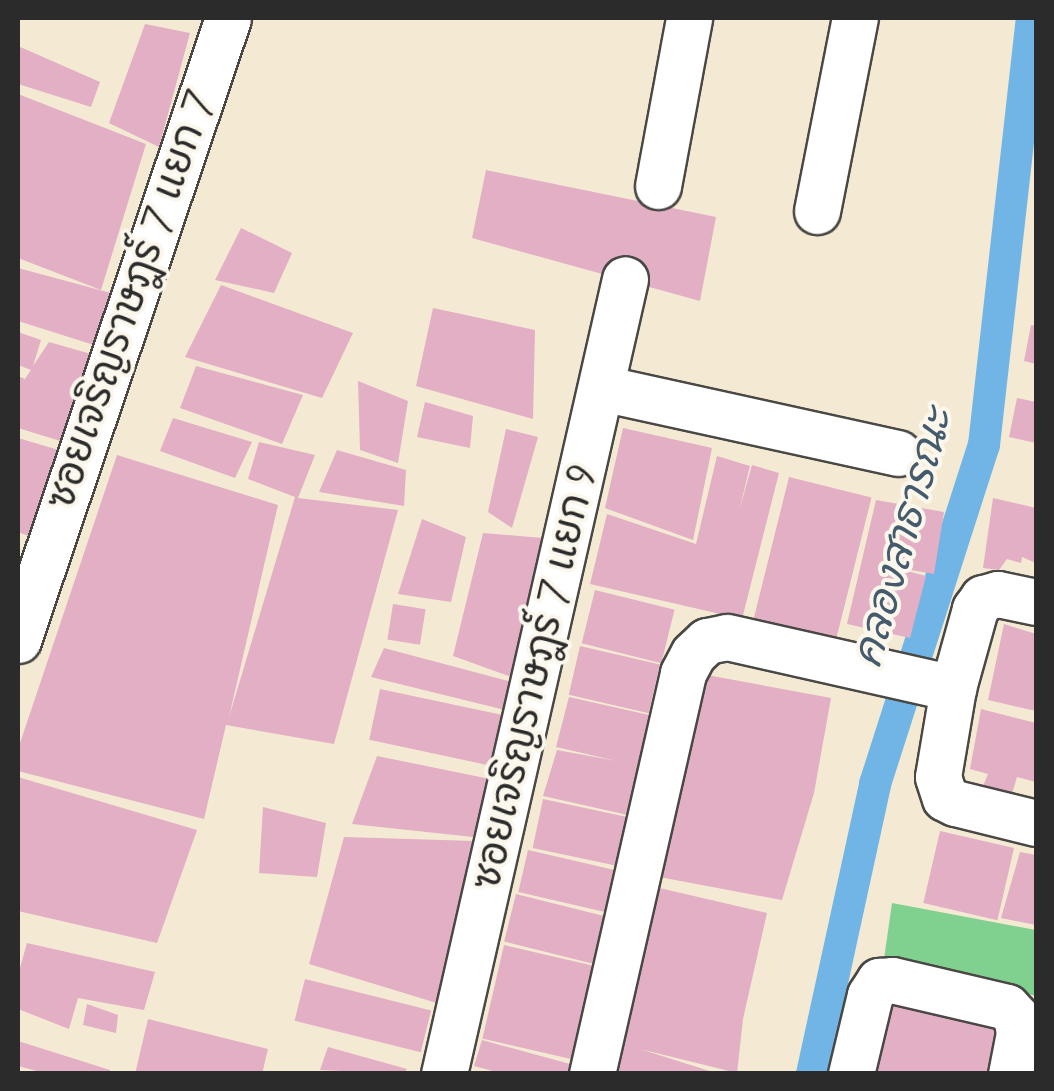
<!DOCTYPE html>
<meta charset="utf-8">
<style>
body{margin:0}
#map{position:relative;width:1054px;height:1091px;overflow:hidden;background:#f4ead4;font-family:Mynerve,"Playpen Sans Thai",sans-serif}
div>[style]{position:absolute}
.green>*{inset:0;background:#80d090}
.canal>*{height:32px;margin:-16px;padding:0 16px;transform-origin:16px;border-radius:16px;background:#70b5e6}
.building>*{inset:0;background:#e2afc5;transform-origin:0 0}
.roads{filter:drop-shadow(2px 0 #494844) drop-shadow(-2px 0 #494844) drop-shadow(0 2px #494844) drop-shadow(0 -2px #494844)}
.minor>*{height:45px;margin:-22.5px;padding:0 22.5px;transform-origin:22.5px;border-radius:22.5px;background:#fff}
span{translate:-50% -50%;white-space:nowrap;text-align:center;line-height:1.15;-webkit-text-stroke:8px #fbf7ec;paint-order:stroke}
.street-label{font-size:40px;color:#2b2b2b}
.water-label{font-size:42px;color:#435b6c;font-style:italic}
.frame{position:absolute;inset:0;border:20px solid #2b2b2b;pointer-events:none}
</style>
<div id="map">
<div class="green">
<div style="clip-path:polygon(892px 903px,1036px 930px,1036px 996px,884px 959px)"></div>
</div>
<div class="canal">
<div style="left:812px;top:1074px;width:297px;rotate:-77.7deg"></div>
<div style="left:875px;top:784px;width:356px;rotate:-72.2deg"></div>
<div style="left:984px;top:445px;width:430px;rotate:-83.6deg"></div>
</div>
<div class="building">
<div style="clip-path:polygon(145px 24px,190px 33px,159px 147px,109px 123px)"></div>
<div style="clip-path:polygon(18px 46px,100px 82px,91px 107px,18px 84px)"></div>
<div style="clip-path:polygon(18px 94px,146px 144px,101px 290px,18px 258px)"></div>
<div style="clip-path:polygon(486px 170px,716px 217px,700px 301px,472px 238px)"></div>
<div style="clip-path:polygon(241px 228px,292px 253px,274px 293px,215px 280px)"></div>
<div style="clip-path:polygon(18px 268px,111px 293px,94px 345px,18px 321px)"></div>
<div style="clip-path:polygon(221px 285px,353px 333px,322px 398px,185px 357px)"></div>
<div style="clip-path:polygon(433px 308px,535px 330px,533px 419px,416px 386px)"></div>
<div style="clip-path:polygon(1031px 325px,1036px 326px,1036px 364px,1024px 361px)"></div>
<div style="clip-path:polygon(18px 332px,41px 340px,33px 366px,49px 342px,91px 354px,80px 447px,18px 428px,18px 376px,25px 379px,31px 370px,18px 365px)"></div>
<div style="clip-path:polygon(196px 366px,303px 395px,282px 444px,180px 408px)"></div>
<div style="clip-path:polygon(358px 381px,408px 401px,398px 463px,360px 450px)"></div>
<div style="clip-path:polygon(1017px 398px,1036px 402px,1036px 443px,1009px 437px)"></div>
<div style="clip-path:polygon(425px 402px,473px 416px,470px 448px,417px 437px)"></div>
<div style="clip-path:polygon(173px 418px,252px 442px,235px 478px,160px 451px)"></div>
<div style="clip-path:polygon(623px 428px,712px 448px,693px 540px,605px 508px)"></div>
<div style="clip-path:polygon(506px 429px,538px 437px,512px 528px,488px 512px)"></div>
<div style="clip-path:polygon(18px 438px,62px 451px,34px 538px,18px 532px)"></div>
<div style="clip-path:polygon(259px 442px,315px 455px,298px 498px,398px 510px,334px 744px,226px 725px,204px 819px,18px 771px,18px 749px,117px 455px,278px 505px,229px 717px,295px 497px,248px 479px)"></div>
<div style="clip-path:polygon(337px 450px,406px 470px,404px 506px,319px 492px)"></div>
<div style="clip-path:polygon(717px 456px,750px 466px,739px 511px,752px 465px,779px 473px,742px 619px,590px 584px,607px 514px,696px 544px)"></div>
<div style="left:789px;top:477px;width:85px;height:147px;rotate:14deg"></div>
<div style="clip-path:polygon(993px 498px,1036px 508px,1036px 563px,1022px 557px,1021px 563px,1007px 559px,999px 570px,983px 568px)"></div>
<div style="clip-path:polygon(876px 500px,944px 512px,934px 574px,888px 566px,926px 576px,910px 638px,847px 624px)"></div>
<div style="clip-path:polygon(422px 519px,466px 537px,451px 602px,398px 594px)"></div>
<div style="clip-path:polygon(483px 533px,554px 539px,517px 679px,453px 656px)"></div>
<div style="left:595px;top:590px;width:82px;height:55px;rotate:14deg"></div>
<div style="left:393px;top:604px;width:33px;height:36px;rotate:9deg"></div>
<div style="clip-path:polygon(1004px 624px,1036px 634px,1036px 711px,988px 700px)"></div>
<div style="left:580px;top:646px;width:82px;height:50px;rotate:13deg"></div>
<div style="clip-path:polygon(384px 648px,519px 684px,505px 710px,371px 677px)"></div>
<div style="clip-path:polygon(707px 675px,831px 698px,814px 793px,782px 900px,654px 876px)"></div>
<div style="left:380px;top:689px;width:124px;height:52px;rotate:12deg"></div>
<div style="clip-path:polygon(569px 697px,658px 717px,641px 818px,543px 796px,557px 750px,617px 761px,556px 747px)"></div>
<div style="clip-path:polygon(981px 709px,1036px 723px,1036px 782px,1017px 777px,1011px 797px,981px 791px,988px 774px,970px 769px)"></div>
<div style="clip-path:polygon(377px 756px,490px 779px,473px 837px,352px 824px)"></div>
<div style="clip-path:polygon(18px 777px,197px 830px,157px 943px,18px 911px)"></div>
<div style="left:543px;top:799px;width:98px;height:50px;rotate:12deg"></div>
<div style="clip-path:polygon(263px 807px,326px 823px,317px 877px,259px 873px)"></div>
<div style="left:940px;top:831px;width:76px;height:74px;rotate:13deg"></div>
<div style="clip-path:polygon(344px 837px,474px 841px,440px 1004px,309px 964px)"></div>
<div style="left:528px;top:850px;width:100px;height:43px;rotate:13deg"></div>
<div style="clip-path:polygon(1020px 852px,1036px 855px,1036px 925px,1001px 918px)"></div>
<div style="clip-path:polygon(655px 887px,767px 913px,743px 1019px,737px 1073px,640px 1049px,719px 1074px,608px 1074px)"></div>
<div style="left:516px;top:894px;width:106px;height:49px;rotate:14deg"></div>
<div style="clip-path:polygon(27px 943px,155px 972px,144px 1010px,78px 998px,69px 1029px,18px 1009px,18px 975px)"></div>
<div style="left:504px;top:945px;width:104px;height:96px;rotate:13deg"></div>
<div style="left:305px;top:979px;width:130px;height:43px;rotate:14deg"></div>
<div style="clip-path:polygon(888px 995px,1003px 1024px,990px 1074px,868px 1074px)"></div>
<div style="clip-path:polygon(87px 1004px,118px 1015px,116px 1033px,83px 1025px)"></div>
<div style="clip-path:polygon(148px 1019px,268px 1049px,262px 1074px,135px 1074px)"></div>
<div style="clip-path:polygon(482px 1040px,581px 1067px,580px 1074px,504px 1074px,474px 1066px)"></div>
<div style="clip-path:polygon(18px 1041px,110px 1070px,109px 1074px,48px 1074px,18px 1066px)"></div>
<div style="clip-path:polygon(328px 1047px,407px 1069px,404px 1074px,320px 1070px)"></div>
</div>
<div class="roads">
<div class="minor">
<div style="left:658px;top:186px;width:171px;rotate:-79.5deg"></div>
<div style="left:817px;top:211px;width:197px;rotate:-78.9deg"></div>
<div style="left:602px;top:388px;width:303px;rotate:12.4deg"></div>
<div style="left:1036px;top:602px;width:39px;rotate:-168deg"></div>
<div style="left:998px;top:594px;width:16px;rotate:165deg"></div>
<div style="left:983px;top:598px;width:14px;rotate:126deg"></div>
<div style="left:975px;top:609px;width:82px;rotate:105.6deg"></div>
<div style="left:953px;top:688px;width:90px;rotate:99.6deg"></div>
<div style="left:938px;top:777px;width:22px;rotate:72deg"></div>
<div style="left:945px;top:798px;width:11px;rotate:27deg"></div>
<div style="left:955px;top:803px;width:83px;rotate:13.9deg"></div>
<div style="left:18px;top:640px;width:656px;rotate:-71.34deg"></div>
<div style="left:444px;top:1074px;width:815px;rotate:-77.17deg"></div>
<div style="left:592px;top:1074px;width:411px;rotate:-77.2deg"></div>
<div style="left:683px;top:673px;width:21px;rotate:-62deg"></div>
<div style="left:693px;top:654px;width:19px;rotate:-43deg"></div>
<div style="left:707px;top:641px;width:20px;rotate:-11deg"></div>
<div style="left:727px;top:637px;width:232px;rotate:12.7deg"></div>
<div style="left:851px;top:1074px;width:81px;rotate:-76.5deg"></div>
<div style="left:870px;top:995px;width:17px;rotate:-57deg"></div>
<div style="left:879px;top:981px;width:13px;rotate:-4deg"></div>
<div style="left:892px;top:980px;width:118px;rotate:13.2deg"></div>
<div style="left:1007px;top:1007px;width:13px;rotate:48deg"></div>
<div style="left:1016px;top:1017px;width:16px;rotate:79deg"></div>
<div style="left:1019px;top:1033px;width:42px;rotate:101deg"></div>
</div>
</div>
<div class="street-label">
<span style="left:132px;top:300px;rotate:-71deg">ซอยเจริญราษฎร์ 7 แยก 7</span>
<span style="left:536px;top:677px;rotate:-77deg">ซอยเจริญราษฎร์ 7 แยก 9</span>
</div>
<div class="water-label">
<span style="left:905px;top:538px;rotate:-74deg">คลองสาธารณะ</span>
</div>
<div class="frame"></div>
</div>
